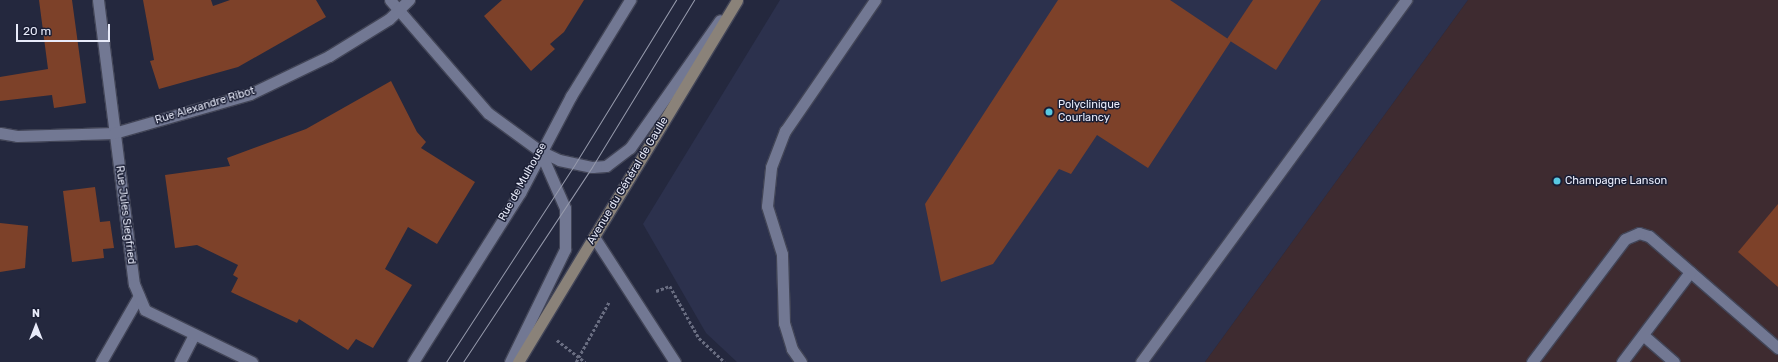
<!DOCTYPE html>
<meta charset="utf-8">
<style>
body{margin:0}
#map{position:relative;width:1778px;height:362px;overflow:hidden;background:#24283e;font-family:Rubik,sans-serif}
div>[style]{position:absolute}
.built>*{inset:0;background:#2c314d}
.industrial>*{inset:0;background:#3e2b30}
.building>*{inset:0;background:#7d4129}
.path>*{height:2.5px;margin-top:-1.25px;transform-origin:0;background:repeating-linear-gradient(90deg,#696d81 0 3px,transparent 0 5px)}
.roads{filter:drop-shadow(1px 0 #424557) drop-shadow(-1px 0 #424557) drop-shadow(0 1px #424557) drop-shadow(0 -1px #424557)}
.service>*{height:11px;margin:-5.5px;padding:0 5.5px;transform-origin:5.5px;border-radius:5.5px;background:#727893}
.minor>*{height:11px;margin:-5.5px;padding:0 5.5px;transform-origin:5.5px;border-radius:5.5px;background:#727893}
.tertiary>*{height:11px;margin:-5.5px;padding:0 5.5px;transform-origin:5.5px;border-radius:5.5px;background:#727893}
.secondary>*{height:11px;margin:-5.5px;padding:0 5.5px;transform-origin:5.5px;border-radius:5.5px;background:#8a8279}
.tram>*{height:1px;margin:-0.5px;padding:0 0.5px;transform-origin:0.5px;border-radius:0.5px;background:#969aac}
.dots>*{width:11px;height:11px;translate:-50% -50%;box-sizing:border-box;border:2px solid #1a1e34;border-radius:50%}
span{translate:-50% -50%;white-space:nowrap;text-align:center;line-height:1.15;-webkit-text-stroke:3px #1a1e34;paint-order:stroke}
.street-label{font-size:11px;color:#e8ebfa}
.poi-label{font-size:11px;color:#e8ebfa}
.left{translate:0 -50%;text-align:left}
.north{position:absolute;left:16px;top:306px;width:40px;height:40px;-webkit-text-stroke:3px #1a1e34;paint-order:stroke;rotate:0deg;font-size:11px;font-weight:700;line-height:16px;text-align:center;color:#e8ebfa}
.north::after{content:'';display:block;margin:auto;width:14px;height:18px;background:#e8ebfa;clip-path:polygon(50% 0,100% 100%,50% 72%,0 100%)}
.scale{position:absolute;left:16px;top:24px;width:94px;height:18px;box-sizing:border-box;border:2px solid #e8ebfa;border-top:0;padding-left:5px;font-size:12px;line-height:14px;white-space:nowrap;color:#e8ebfa;-webkit-text-stroke:3px #1a1e34;paint-order:stroke}
</style>
<div id="map">
<div class="built">
<div style="clip-path:polygon(780px 0,1468px 0,1205px 362px,737px 362px,706px 333px,643px 224px)"></div>
</div>
<div class="industrial">
<div style="clip-path:polygon(1468px 0,1778px 0,1778px 362px,1205px 362px)"></div>
</div>
<div class="building">
<div style="clip-path:polygon(39px 0,72px 0,86px 103px,54px 108px,52px 95px,0 101px,0 77px,48px 69px)"></div>
<div style="clip-path:polygon(143px 0,211px 0,213px 6px,230px 0,316px 0,326px 17px,238px 67px,159px 89px,150px 61px,154px 60px)"></div>
<div style="clip-path:polygon(502px 0,584px 0,564px 32px,550px 44px,555px 49px,531px 71px,484px 16px)"></div>
<div style="clip-path:polygon(1058px 0,1170px 0,1231px 41px,1148px 168px,1097px 135px,1071px 174px,1059px 169px,993px 264px,941px 282px,925px 204px)"></div>
<div style="clip-path:polygon(1253px 0,1321px 0,1276px 70px,1227px 39px)"></div>
<div style="clip-path:polygon(391px 81px,417px 132px,426px 142px,421px 148px,475px 182px,437px 244px,408px 227px,385px 269px,412px 285px,373px 348px,356px 339px,348px 350px,299px 319px,297px 323px,231px 292px,238px 278px,233px 275px,238px 265px,197px 245px,175px 248px,165px 175px,230px 166px,227px 158px,306px 129px)"></div>
<div style="clip-path:polygon(95px 187px,100px 222px,110px 221px,114px 248px,103px 249px,104px 258px,72px 262px,63px 191px)"></div>
<div style="clip-path:polygon(1778px 204px,1778px 287px,1738px 252px)"></div>
<div style="clip-path:polygon(0 223px,28px 226px,25px 268px,0 272px)"></div>
</div>
<div class="path">
<div style="left:656px;top:291px;width:15px;rotate:-20deg"></div>
<div style="left:670px;top:286px;width:60px;rotate:60.9deg"></div>
<div style="left:699px;top:338px;width:35px;rotate:43deg"></div>
<div style="left:557px;top:340px;width:36px;rotate:38deg"></div>
<div style="left:576px;top:362px;width:68px;rotate:-61.2deg"></div>
</div>
<div class="roads">
<div class="service">
<div style="left:1643px;top:335px;width:41px;rotate:41.1deg"></div>
<div style="left:101px;top:362px;width:76px;rotate:-60.1deg"></div>
<div style="left:180px;top:362px;width:31px;rotate:-63deg"></div>
<div style="left:801px;top:362px;width:16px;rotate:-125deg"></div>
<div style="left:792px;top:349px;width:27px;rotate:-107deg"></div>
<div style="left:784px;top:323px;width:69px;rotate:-91.7deg"></div>
<div style="left:782px;top:254px;width:50px;rotate:-107.4deg"></div>
<div style="left:767px;top:206px;width:39px;rotate:-84deg"></div>
<div style="left:771px;top:167px;width:39px;rotate:-69deg"></div>
<div style="left:785px;top:131px;width:159px;rotate:-55.5deg"></div>
<div style="left:1141px;top:362px;width:449px;rotate:-53.8deg"></div>
<div style="left:1532px;top:362px;width:154px;rotate:-52.9deg"></div>
<div style="left:1625px;top:239px;width:15px;rotate:-23deg"></div>
<div style="left:1639px;top:233px;width:10px;rotate:17deg"></div>
<div style="left:1649px;top:236px;width:171px;rotate:41deg"></div>
<div style="left:1622px;top:362px;width:113px;rotate:-52.9deg"></div>
</div>
<div class="minor">
<div style="left:98px;top:0;width:286px;rotate:82.8deg"></div>
<div style="left:134px;top:284px;width:28px;rotate:67deg"></div>
<div style="left:145px;top:310px;width:119px;rotate:25.9deg"></div>
<div style="left:390px;top:0;width:150px;rotate:49.1deg"></div>
<div style="left:488px;top:113px;width:64px;rotate:36.2deg"></div>
<div style="left:540px;top:151px;width:21px;rotate:25deg"></div>
<div style="left:559px;top:160px;width:34px;rotate:12deg"></div>
<div style="left:592px;top:167px;width:14px;rotate:-4deg"></div>
<div style="left:606px;top:166px;width:30px;rotate:-37deg"></div>
<div style="left:630px;top:148px;width:156px;rotate:-54.9deg"></div>
<div style="left:0;top:133px;width:17px;rotate:10deg"></div>
<div style="left:17px;top:136px;width:97px;rotate:-1.8deg"></div>
<div style="left:114px;top:133px;width:141px;rotate:-16deg"></div>
<div style="left:250px;top:94px;width:88px;rotate:-25.7deg"></div>
<div style="left:329px;top:56px;width:70px;rotate:-31.7deg"></div>
<div style="left:389px;top:19px;width:28px;rotate:-44deg"></div>
<div style="left:413px;top:362px;width:200px;rotate:-57.7deg"></div>
<div style="left:520px;top:193px;width:110px;rotate:-62.3deg"></div>
<div style="left:571px;top:96px;width:113px;rotate:-58.4deg"></div>
<div style="left:510px;top:362px;width:126px;rotate:-64deg"></div>
<div style="left:565px;top:249px;width:41px;rotate:-90deg"></div>
<div style="left:565px;top:208px;width:62px;rotate:-113.7deg"></div>
</div>
<div class="tertiary">
<div style="left:594px;top:237px;width:149px;rotate:57.1deg"></div>
</div>
<div class="secondary">
<div style="left:518px;top:362px;width:423px;rotate:-58.8deg"></div>
</div>
</div>
<div class="tram">
<div style="left:446px;top:362px;width:236px;rotate:-56.9deg"></div>
<div style="left:575px;top:164px;width:193px;rotate:-58.4deg"></div>
<div style="left:463px;top:362px;width:234px;rotate:-56.5deg"></div>
<div style="left:592px;top:167px;width:196px;rotate:-58.6deg"></div>
</div>
<div class="dots">
<div style="left:1049px;top:112px;background:#58c9e3"></div>
<div style="left:1557px;top:181px;background:#58c9e3"></div>
</div>
<div class="street-label">
<span style="left:205px;top:106px;rotate:-17deg">Rue Alexandre Ribot</span>
<span style="left:628px;top:181px;rotate:-59deg">Avenue du Général de Gaulle</span>
<span style="left:523px;top:182px;rotate:-61deg">Rue de Mulhouse</span>
<span style="left:125px;top:215px;rotate:83deg">Rue Jules Siegfried</span>
</div>
<div class="poi-label">
<span class="left" style="left:1058px;top:112px">Polyclinique<br>Courlancy</span>
<span class="left" style="left:1565px;top:181px">Champagne Lanson</span>
</div>
<div class="north">N</div>
<div class="scale">20 m</div>
</div>
